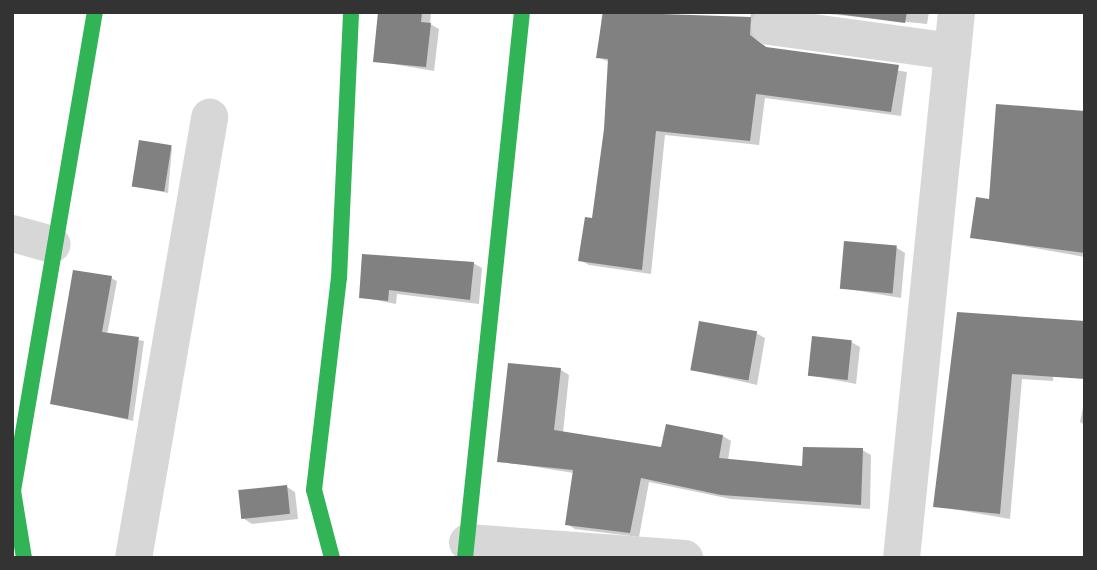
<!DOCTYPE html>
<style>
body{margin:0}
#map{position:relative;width:1097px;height:570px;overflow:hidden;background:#fff;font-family:Karla,sans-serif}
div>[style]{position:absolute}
.shadow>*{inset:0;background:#0003}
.building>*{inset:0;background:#818181;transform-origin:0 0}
.street>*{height:37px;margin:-18.5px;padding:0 18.5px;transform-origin:18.5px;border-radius:18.5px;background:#d7d7d7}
.fast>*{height:16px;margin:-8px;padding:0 8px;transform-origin:8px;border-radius:8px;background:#30b455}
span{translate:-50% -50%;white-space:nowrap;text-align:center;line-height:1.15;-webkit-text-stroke:7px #fff;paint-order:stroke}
.frame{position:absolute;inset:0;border:14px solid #333;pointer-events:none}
</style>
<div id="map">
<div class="shadow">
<div style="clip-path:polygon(380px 12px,431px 12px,430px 24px,439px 29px,434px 71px,375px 61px)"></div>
<div style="clip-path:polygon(602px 12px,750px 19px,751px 12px,769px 12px,757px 28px,759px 42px,769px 49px,907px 72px,901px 116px,765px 98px,759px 145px,665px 135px,651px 274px,589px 265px,580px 260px,594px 220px,605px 130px,609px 62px,598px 57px)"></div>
<div style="clip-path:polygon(808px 12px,929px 12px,927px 24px)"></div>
<div style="clip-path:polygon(1085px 113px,1085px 257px,972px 237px,991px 201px)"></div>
<div style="clip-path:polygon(172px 147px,168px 193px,133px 186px)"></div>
<div style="clip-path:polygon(897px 248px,905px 253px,901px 298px,842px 288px)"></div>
<div style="clip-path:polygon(473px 263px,482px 268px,479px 304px,397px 294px,396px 304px,360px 297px)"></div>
<div style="clip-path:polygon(111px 278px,117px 281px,107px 335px,144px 341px,133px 421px,52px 403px)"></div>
<div style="clip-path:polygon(958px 314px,1057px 326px,1053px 381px,1022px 379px,1010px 519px,935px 506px)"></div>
<div style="clip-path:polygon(756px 333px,765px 338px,757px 385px,692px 370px)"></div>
<div style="clip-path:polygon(851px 342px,860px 347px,856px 384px,809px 375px)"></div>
<div style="clip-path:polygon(561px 370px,569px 375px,563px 433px,663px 449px,723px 436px,731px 441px,728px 460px,804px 468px,862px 450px,871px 455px,870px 509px,731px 499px,649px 482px,639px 537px,575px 529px,567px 524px,574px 473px,499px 461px)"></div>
<div style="clip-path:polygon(1085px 398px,1085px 425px,1080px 422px)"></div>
<div style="clip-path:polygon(287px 487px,295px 492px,298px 519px,252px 524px,243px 518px)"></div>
</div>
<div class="building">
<div style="clip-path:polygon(378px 12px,422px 12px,421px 22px,431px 23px,426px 67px,373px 62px)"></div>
<div style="clip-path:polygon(603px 12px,751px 17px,750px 35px,766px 47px,899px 65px,891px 112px,756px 94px,750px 141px,656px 131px,642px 270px,578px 261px,585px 217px,592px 218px,604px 129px,608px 59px,596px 58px)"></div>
<div style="clip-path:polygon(823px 12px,907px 12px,905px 23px)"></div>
<div style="clip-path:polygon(996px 104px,1085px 111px,1085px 253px,970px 238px,976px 197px,989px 199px)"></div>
<div style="left:139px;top:140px;width:33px;height:47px;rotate:9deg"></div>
<div style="left:844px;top:241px;width:53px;height:48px;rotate:5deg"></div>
<div style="clip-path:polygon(362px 254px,474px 262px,470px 300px,389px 290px,388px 301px,359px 298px)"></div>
<div style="clip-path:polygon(73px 270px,112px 276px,102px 332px,139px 337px,128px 419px,50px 404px)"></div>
<div style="clip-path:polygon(957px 312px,1085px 321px,1085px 379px,1012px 374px,1000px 514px,933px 507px)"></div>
<div style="left:699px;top:321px;width:59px;height:50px;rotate:10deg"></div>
<div style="left:812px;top:336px;width:40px;height:40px;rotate:6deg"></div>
<div style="clip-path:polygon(508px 363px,561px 368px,554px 430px,661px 447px,666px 424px,723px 435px,719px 458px,802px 466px,803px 447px,863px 448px,861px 505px,721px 495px,641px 478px,630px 533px,565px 525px,573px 470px,497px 462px)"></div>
<div style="left:287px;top:485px;width:29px;height:49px;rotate:84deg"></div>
</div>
<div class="street">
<div style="left:769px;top:26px;width:185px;rotate:7.8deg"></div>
<div style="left:12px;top:233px;width:41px;rotate:15.4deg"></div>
<div style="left:467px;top:542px;width:218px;rotate:4.2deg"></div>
<div style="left:133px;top:558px;width:448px;rotate:-80.2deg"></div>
<div style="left:901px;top:558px;width:549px;rotate:-84.25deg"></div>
</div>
<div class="fast">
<div style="left:24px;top:558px;width:68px;rotate:-99.3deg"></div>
<div style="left:13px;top:491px;width:486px;rotate:-80.3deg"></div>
<div style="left:332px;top:558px;width:70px;rotate:-104.8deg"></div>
<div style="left:314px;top:490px;width:213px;rotate:-83.3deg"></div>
<div style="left:339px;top:278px;width:266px;rotate:-87.4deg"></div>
<div style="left:465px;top:558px;width:549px;rotate:-84.04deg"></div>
</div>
<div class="frame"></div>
</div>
